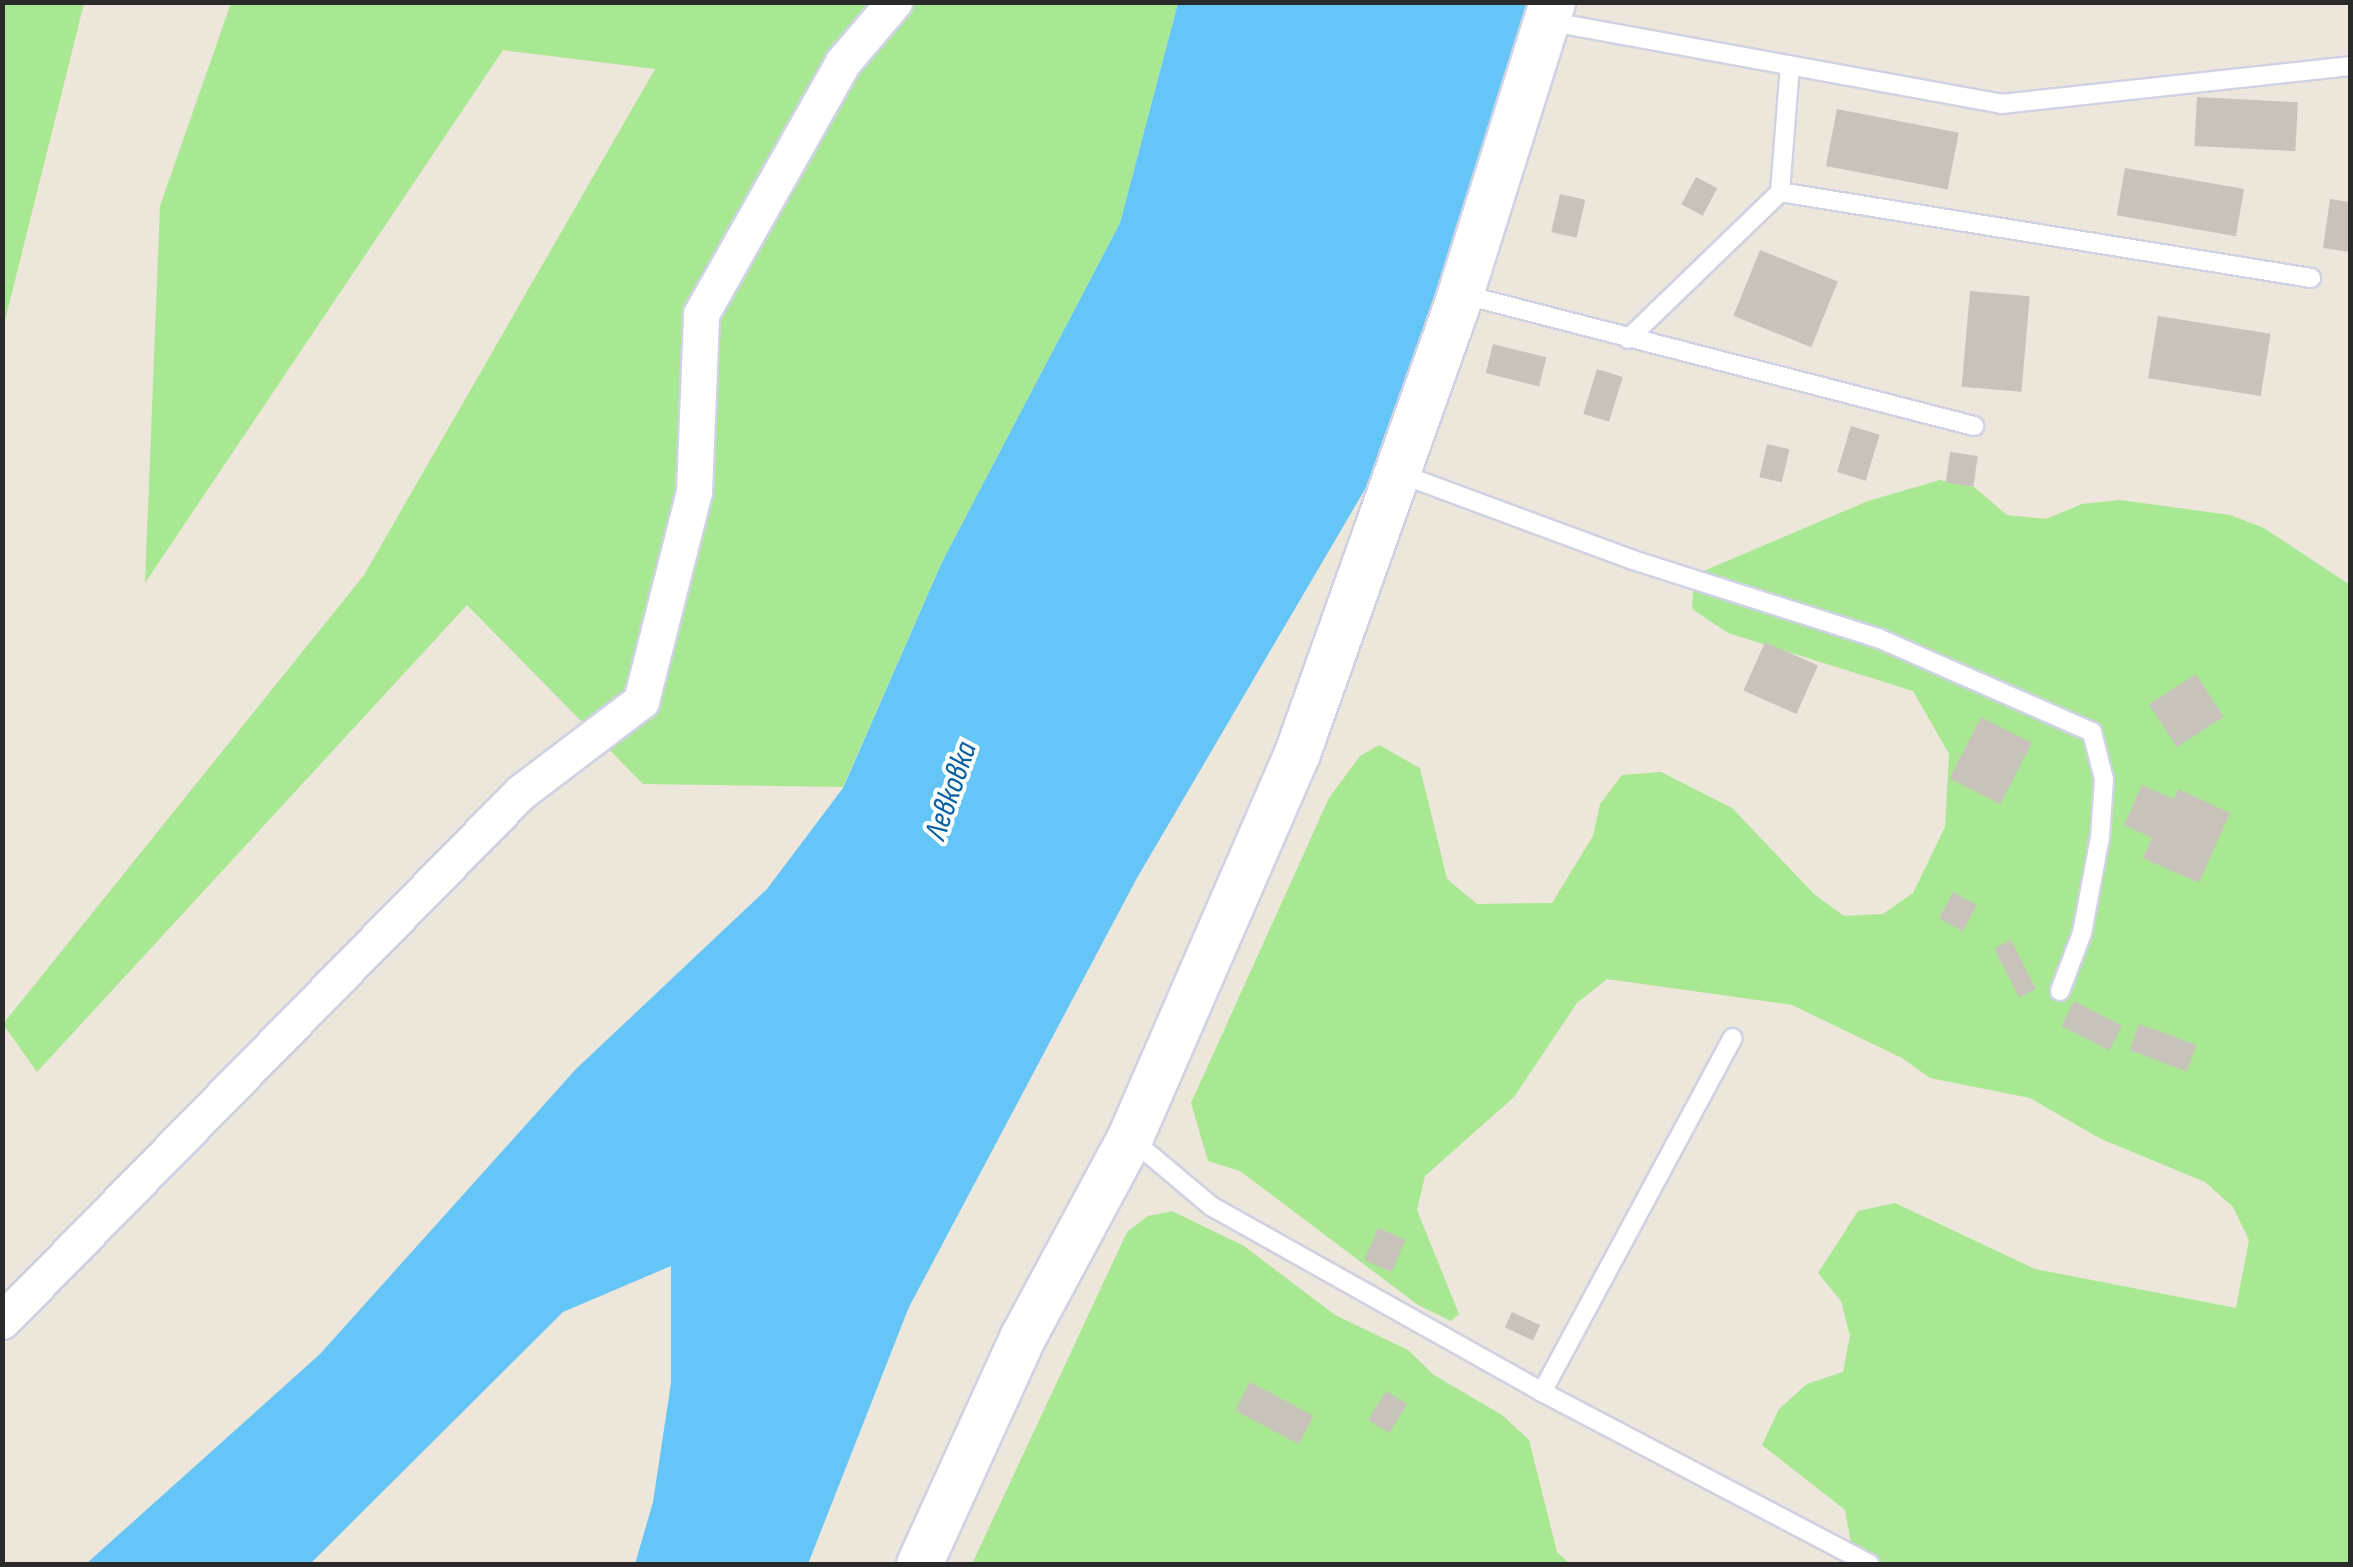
<!DOCTYPE html>
<meta charset="utf-8">
<style>
body{margin:0}
#map{position:relative;width:2353px;height:1567px;overflow:hidden;background:#ede6da;font-family:"Sofia Sans Condensed",sans-serif}
div>[style]{position:absolute}
.green>*{inset:0;background:#a9e892}
.water>*{inset:0;background:#65c5f7}
.building>*{inset:0;background:#c8c3ba;transform-origin:0 0}
.roads{filter:drop-shadow(2px 0 #cfd2e4) drop-shadow(-2px 0 #cfd2e4) drop-shadow(0 2px #cfd2e4) drop-shadow(0 -2px #cfd2e4)}
.service>*{height:18px;margin:-9px;padding:0 9px;transform-origin:9px;border-radius:9px;background:#fff}
.minor>*{height:35px;margin:-17.5px;padding:0 17.5px;transform-origin:17.5px;border-radius:17.5px;background:#fff}
.tertiary>*{height:45px;margin:-22.5px;padding:0 22.5px;transform-origin:22.5px;border-radius:22.5px;background:#fff}
span{translate:-50% -50%;white-space:nowrap;text-align:center;line-height:1.15;-webkit-text-stroke:8px #fff;paint-order:stroke}
.water-label{font-size:32px;color:#0360a4;font-style:italic}
.frame{position:absolute;inset:0;border:5px solid #2a2a2a;pointer-events:none}
</style>
<div id="map">
<div class="green">
<div style="clip-path:polygon(3px 2px,84px 3px,3px 329px,2px 3px)"></div>
<div style="clip-path:polygon(231px 3px,1178px 3px,1120px 223px,942px 562px,843px 787px,643px 784px,467px 605px,37px 1072px,3px 1024px,364px 575px,655px 69px,503px 50px,145px 583px,160px 206px)"></div>
<div style="clip-path:polygon(1940px 480px,1974px 487px,2007px 515px,2046px 519px,2082px 504px,2120px 500px,2230px 515px,2264px 528px,2350px 585px,2350px 1564px,1855px 1564px,1845px 1510px,1762px 1445px,1779px 1409px,1807px 1384px,1843px 1372px,1850px 1336px,1841px 1301px,1818px 1273px,1858px 1211px,1895px 1203px,2035px 1269px,2236px 1308px,2249px 1240px,2233px 1207px,2205px 1182px,2101px 1139px,2030px 1098px,1930px 1078px,1902px 1058px,1792px 1005px,1607px 979px,1577px 1003px,1514px 1097px,1425px 1176px,1417px 1210px,1459px 1314px,1451px 1321px,1418px 1305px,1240px 1171px,1208px 1161px,1191px 1103px,1329px 798px,1360px 756px,1379px 745px,1420px 768px,1447px 879px,1477px 904px,1552px 903px,1593px 836px,1600px 804px,1622px 775px,1661px 772px,1732px 808px,1814px 894px,1844px 916px,1883px 914px,1913px 893px,1945px 827px,1949px 754px,1913px 691px,1728px 633px,1692px 609px,1694px 575px,1868px 501px)"></div>
<div style="clip-path:polygon(1172px 1211px,1244px 1246px,1335px 1315px,1408px 1350px,1434px 1375px,1502px 1415px,1529px 1440px,1557px 1552px,1570px 1564px,972px 1564px,1127px 1232px,1148px 1216px)"></div>
</div>
<div class="water">
<div style="clip-path:polygon(1178px 3px,1531px 3px,1388px 450px,1137px 878px,909px 1307px,808px 1564px,635px 1564px,653px 1502px,671px 1383px,671px 1266px,563px 1312px,310px 1564px,86px 1564px,320px 1354px,576px 1069px,767px 889px,843px 788px,942px 562px,1120px 223px)"></div>
</div>
<div class="building">
<div style="left:2197px;top:97px;width:101px;height:49px;rotate:3deg"></div>
<div style="left:1837px;top:109px;width:124px;height:58px;rotate:11deg"></div>
<div style="left:2125px;top:168px;width:121px;height:48px;rotate:10deg"></div>
<div style="left:1696px;top:177px;width:24px;height:31px;rotate:28deg"></div>
<div style="left:1560px;top:194px;width:26px;height:39px;rotate:13deg"></div>
<div style="clip-path:polygon(2330px 199px,2350px 202px,2350px 252px,2323px 248px)"></div>
<div style="left:1760px;top:250px;width:84px;height:71px;rotate:22deg"></div>
<div style="left:1970px;top:291px;width:60px;height:96px;rotate:5deg"></div>
<div style="left:2158px;top:316px;width:114px;height:63px;rotate:9deg"></div>
<div style="left:1493px;top:344px;width:55px;height:30px;rotate:14deg"></div>
<div style="left:1597px;top:369px;width:27px;height:47px;rotate:17deg"></div>
<div style="left:1851px;top:426px;width:30px;height:48px;rotate:17deg"></div>
<div style="left:1767px;top:444px;width:23px;height:34px;rotate:13deg"></div>
<div style="left:1950px;top:452px;width:28px;height:31px;rotate:8deg"></div>
<div style="left:1765px;top:642px;width:58px;height:53px;rotate:24deg"></div>
<div style="left:2196px;top:674px;width:51px;height:56px;rotate:57deg"></div>
<div style="left:1981px;top:717px;width:57px;height:69px;rotate:27deg"></div>
<div style="clip-path:polygon(2142px 785px,2174px 799px,2178px 789px,2230px 813px,2199px 883px,2143px 858px,2152px 838px,2124px 825px)"></div>
<div style="left:1953px;top:892px;width:27px;height:30px;rotate:28deg"></div>
<div style="left:2011px;top:940px;width:55px;height:19px;rotate:63deg"></div>
<div style="left:2074px;top:1001px;width:54px;height:28px;rotate:27deg"></div>
<div style="left:2139px;top:1024px;width:61px;height:28px;rotate:20deg"></div>
<div style="left:1378px;top:1228px;width:30px;height:35px;rotate:23deg"></div>
<div style="left:1512px;top:1312px;width:31px;height:17px;rotate:25deg"></div>
<div style="left:1250px;top:1382px;width:72px;height:32px;rotate:28deg"></div>
<div style="left:1386px;top:1391px;width:25px;height:34px;rotate:32deg"></div>
</div>
<div class="roads">
<div class="service">
<div style="left:1546px;top:21px;width:463px;rotate:10.3deg"></div>
<div style="left:2001px;top:104px;width:351px;rotate:-6.2deg"></div>
<div style="left:1780px;top:192px;width:127px;rotate:-85.5deg"></div>
<div style="left:1461px;top:294px;width:530px;rotate:14.43deg"></div>
<div style="left:1628px;top:339px;width:211px;rotate:-44deg"></div>
<div style="left:1780px;top:192px;width:538px;rotate:9.2deg"></div>
<div style="left:1398px;top:473px;width:251px;rotate:20.3deg"></div>
<div style="left:1633px;top:560px;width:257px;rotate:17.7deg"></div>
<div style="left:1878px;top:638px;width:234px;rotate:23.7deg"></div>
<div style="left:2092px;top:732px;width:49px;rotate:75.7deg"></div>
<div style="left:2104px;top:779px;width:58px;rotate:93.9deg"></div>
<div style="left:2100px;top:837px;width:98px;rotate:100.6deg"></div>
<div style="left:2082px;top:933px;width:62px;rotate:110.8deg"></div>
<div style="left:1130px;top:1138px;width:106px;rotate:40deg"></div>
<div style="left:1211px;top:1206px;width:380px;rotate:29.3deg"></div>
<div style="left:1542px;top:1392px;width:370px;rotate:27.7deg"></div>
<div style="left:1542px;top:1392px;width:402px;rotate:-61.7deg"></div>
</div>
<div class="minor">
<div style="left:2px;top:1321px;width:741px;rotate:-45.55deg"></div>
<div style="left:521px;top:792px;width:151px;rotate:-37.2deg"></div>
<div style="left:641px;top:701px;width:216px;rotate:-75.8deg"></div>
<div style="left:694px;top:492px;width:178px;rotate:-87.7deg"></div>
<div style="left:701px;top:314px;width:289px;rotate:-60.6deg"></div>
<div style="left:843px;top:62px;width:79px;rotate:-49.6deg"></div>
</div>
<div class="tertiary">
<div style="left:919px;top:1564px;width:251px;rotate:-65.5deg"></div>
<div style="left:1023px;top:1336px;width:226px;rotate:-61.7deg"></div>
<div style="left:1130px;top:1137px;width:419px;rotate:-66.5deg"></div>
<div style="left:1297px;top:753px;width:487px;rotate:-70.4deg"></div>
<div style="left:1460px;top:294px;width:306px;rotate:-72.5deg"></div>
</div>
</div>
<div class="water-label">
<span style="left:952px;top:791px;rotate:-71deg">Левковка</span>
</div>
<div class="frame"></div>
</div>
